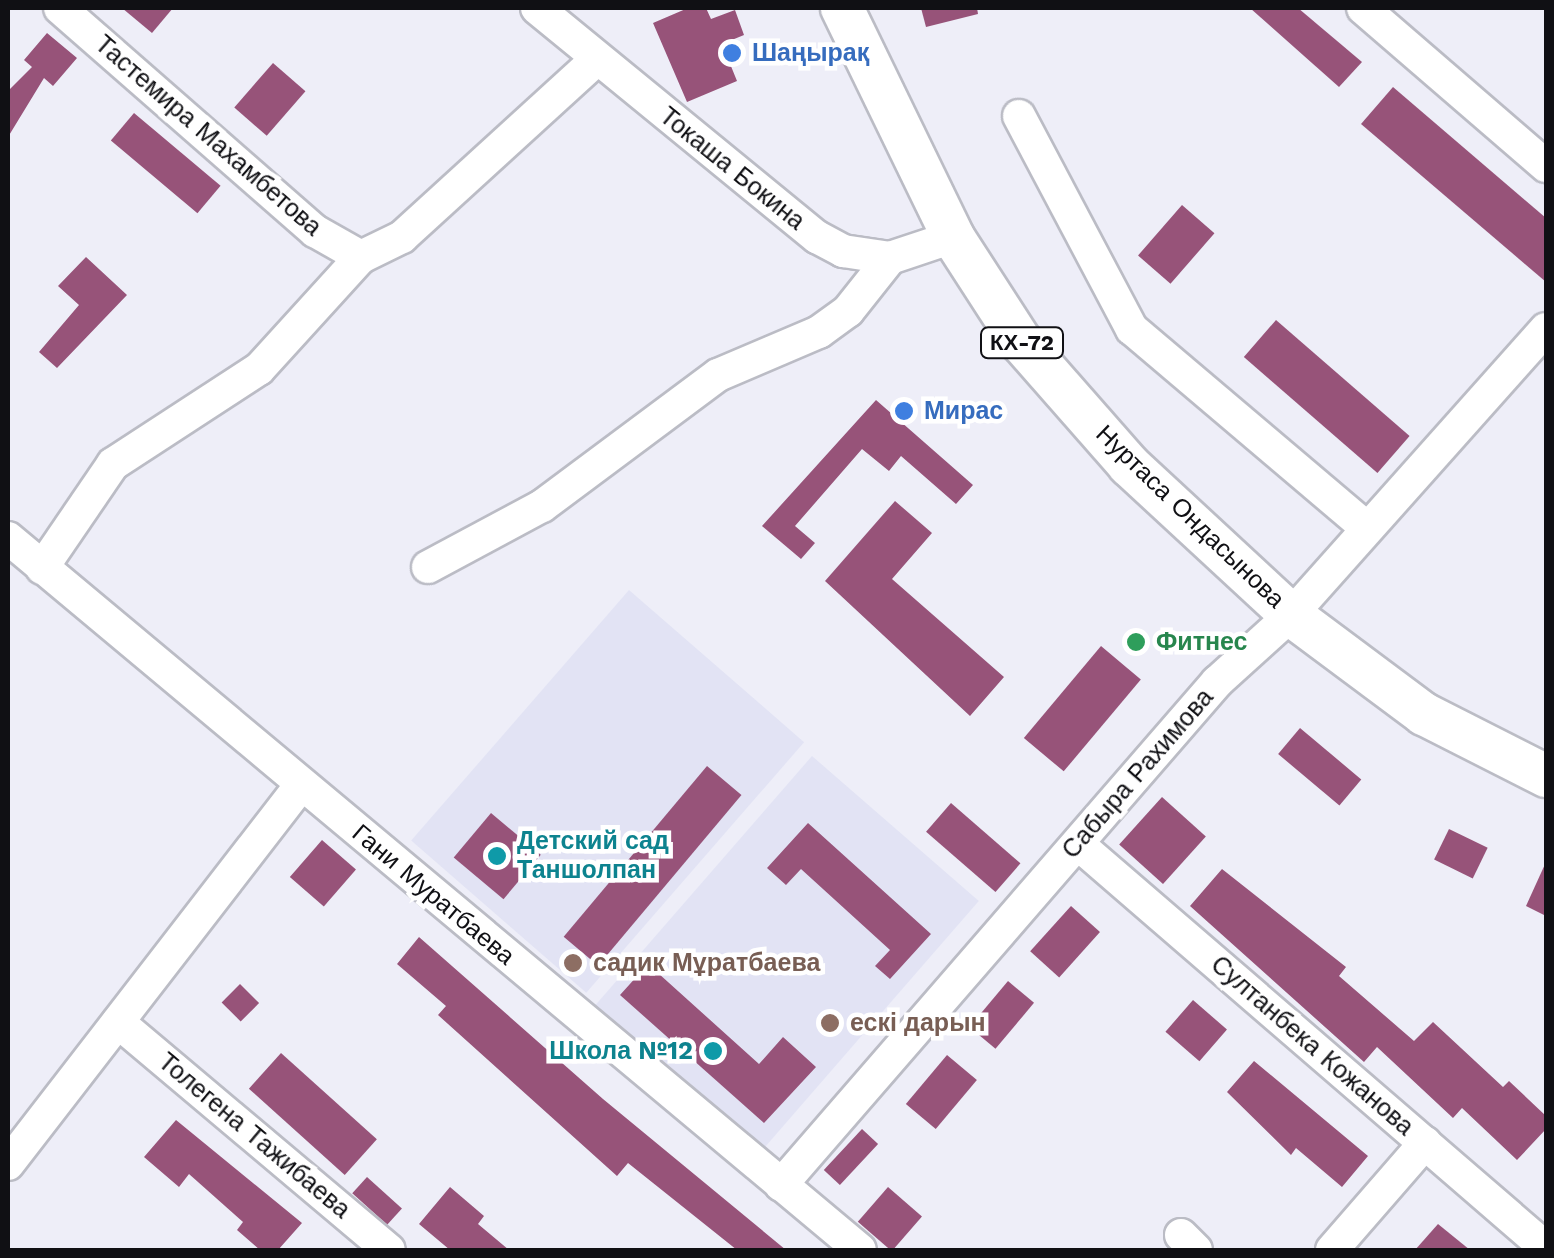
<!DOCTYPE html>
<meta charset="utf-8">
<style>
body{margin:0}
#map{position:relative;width:1554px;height:1258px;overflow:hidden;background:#eeeef8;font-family:"Work Sans",sans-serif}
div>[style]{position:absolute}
.built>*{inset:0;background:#e2e3f4;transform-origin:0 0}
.building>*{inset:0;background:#975379;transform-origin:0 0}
.roads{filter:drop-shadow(2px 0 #bbbcc5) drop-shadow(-2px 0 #bbbcc5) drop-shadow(0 2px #bbbcc5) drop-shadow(0 -2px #bbbcc5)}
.minor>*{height:32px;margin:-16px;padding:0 16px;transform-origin:16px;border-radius:16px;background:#fff}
.major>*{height:42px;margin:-21px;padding:0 21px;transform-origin:21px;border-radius:21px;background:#fff}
.dots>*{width:28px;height:28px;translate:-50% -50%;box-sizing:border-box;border:5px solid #fff;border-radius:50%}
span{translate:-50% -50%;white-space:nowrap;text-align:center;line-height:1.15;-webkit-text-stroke:9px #fff;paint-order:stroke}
.shield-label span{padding:2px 8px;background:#fff;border:2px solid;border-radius:8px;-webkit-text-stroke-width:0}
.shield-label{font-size:22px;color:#101014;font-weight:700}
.shop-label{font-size:25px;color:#366cbe;font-weight:700}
.left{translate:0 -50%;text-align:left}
.street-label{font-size:25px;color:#101014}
.leisure-label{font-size:25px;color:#27864d;font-weight:700}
.culture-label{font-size:25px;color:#0d838f;font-weight:700}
.right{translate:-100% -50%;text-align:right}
.education-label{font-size:25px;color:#785e54;font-weight:700}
.frame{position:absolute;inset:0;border:10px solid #101014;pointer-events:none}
</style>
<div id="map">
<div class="built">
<div style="left:629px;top:590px;width:232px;height:332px;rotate:41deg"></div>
<div style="left:812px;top:756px;width:221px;height:332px;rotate:41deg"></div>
</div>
<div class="building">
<div style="clip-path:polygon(122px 8px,173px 8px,152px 33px)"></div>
<div style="clip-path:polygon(688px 8px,706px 8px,711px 19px,735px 10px,744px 35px,722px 44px,737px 81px,687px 102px,653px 23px)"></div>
<div style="clip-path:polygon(921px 8px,977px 8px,978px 14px,926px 27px)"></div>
<div style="clip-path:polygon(1250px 8px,1298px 8px,1362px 62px,1339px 87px)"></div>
<div style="clip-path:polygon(47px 33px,77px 58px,53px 86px,44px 78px,8px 137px,8px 91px,32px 67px,24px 60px)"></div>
<div style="left:273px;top:63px;width:43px;height:59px;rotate:41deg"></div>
<div style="clip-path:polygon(1393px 87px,1546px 218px,1546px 282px,1361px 124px)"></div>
<div style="left:134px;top:113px;width:113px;height:36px;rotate:40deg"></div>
<div style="left:1182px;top:205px;width:43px;height:67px;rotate:41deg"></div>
<div style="clip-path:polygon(86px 257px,127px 295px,57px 368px,39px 352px,79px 305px,58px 286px)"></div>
<div style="left:1276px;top:320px;width:177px;height:49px;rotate:41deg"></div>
<div style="clip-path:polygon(876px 400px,973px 485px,956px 504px,901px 456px,889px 471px,862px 449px,795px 526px,815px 543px,801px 559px,762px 526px)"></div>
<div style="clip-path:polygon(895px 501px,932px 533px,892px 579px,1004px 677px,970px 716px,825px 581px)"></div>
<div style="left:1101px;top:646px;width:52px;height:120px;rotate:40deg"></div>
<div style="left:1300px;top:728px;width:80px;height:34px;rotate:40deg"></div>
<div style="left:707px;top:766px;width:45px;height:223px;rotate:40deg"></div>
<div style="left:1162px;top:797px;width:59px;height:64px;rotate:42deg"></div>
<div style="left:951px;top:803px;width:92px;height:38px;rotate:41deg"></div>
<div style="left:491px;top:813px;width:65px;height:58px;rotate:40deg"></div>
<div style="clip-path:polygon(808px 823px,931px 934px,890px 979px,875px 966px,890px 950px,801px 869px,786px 885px,767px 868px)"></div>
<div style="left:1449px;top:829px;width:43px;height:34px;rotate:26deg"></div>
<div style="left:322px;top:840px;width:45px;height:49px;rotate:41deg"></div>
<div style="clip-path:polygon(1546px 862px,1546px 916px,1526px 906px)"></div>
<div style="clip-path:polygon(1222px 869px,1346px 967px,1339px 976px,1414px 1041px,1433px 1022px,1503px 1087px,1509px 1081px,1546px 1116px,1546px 1129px,1517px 1160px,1462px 1108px,1453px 1118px,1377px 1047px,1364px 1062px,1190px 906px)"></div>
<div style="left:1071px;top:906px;width:39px;height:61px;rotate:42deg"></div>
<div style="clip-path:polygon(419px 937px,603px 1099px,786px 1250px,737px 1250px,628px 1163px,617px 1176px,438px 1015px,446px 1006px,397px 964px)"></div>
<div style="clip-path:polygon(648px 964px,759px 1064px,783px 1037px,816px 1067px,764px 1123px,620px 995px)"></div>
<div style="left:1008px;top:981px;width:34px;height:60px;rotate:40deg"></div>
<div style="left:240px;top:984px;width:27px;height:26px;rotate:45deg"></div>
<div style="left:1193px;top:1000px;width:45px;height:42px;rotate:41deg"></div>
<div style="left:281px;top:1053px;width:129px;height:48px;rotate:42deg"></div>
<div style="left:947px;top:1055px;width:39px;height:64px;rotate:40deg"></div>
<div style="clip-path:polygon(1254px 1061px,1368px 1156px,1342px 1187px,1296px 1148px,1291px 1155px,1227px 1092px)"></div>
<div style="clip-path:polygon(176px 1120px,302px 1223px,278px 1250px,260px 1250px,237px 1230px,243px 1222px,189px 1174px,179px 1187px,144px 1157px)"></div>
<div style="left:862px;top:1129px;width:22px;height:56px;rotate:43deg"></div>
<div style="left:367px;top:1177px;width:47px;height:22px;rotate:42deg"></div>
<div style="clip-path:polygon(450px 1187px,484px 1216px,478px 1224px,509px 1250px,450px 1250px,419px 1224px)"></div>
<div style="left:888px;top:1187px;width:45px;height:46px;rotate:41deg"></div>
<div style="clip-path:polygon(1438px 1224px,1470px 1250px,1415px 1250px)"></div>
</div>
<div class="roads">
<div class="minor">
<div style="left:60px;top:8px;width:339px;rotate:41.2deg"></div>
<div style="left:315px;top:231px;width:53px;rotate:29.5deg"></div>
<div style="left:537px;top:8px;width:362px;rotate:39.3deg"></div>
<div style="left:817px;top:237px;width:30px;rotate:28deg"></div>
<div style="left:843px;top:251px;width:48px;rotate:8.5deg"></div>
<div style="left:890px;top:258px;width:66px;rotate:-18.4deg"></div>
<div style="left:1363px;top:8px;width:242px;rotate:40.8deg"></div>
<div style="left:1019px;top:116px;width:241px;rotate:62.1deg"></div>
<div style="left:1132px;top:329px;width:308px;rotate:40.3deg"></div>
<div style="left:8px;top:538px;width:1110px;rotate:39.88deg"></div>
<div style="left:428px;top:567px;width:129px;rotate:-28.2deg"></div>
<div style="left:542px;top:506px;width:219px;rotate:-36.7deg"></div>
<div style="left:718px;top:375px;width:110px;rotate:-23.1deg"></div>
<div style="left:819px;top:332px;width:36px;rotate:-36deg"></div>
<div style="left:848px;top:311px;width:68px;rotate:-51.6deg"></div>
<div style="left:42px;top:568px;width:126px;rotate:-55.7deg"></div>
<div style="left:113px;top:464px;width:174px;rotate:-33.1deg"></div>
<div style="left:259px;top:369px;width:151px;rotate:-47.7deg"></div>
<div style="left:361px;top:257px;width:46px;rotate:-26deg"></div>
<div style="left:402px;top:237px;width:264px;rotate:-42.4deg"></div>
<div style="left:1078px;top:844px;width:618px;rotate:40.8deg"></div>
<div style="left:118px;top:1022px;width:354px;rotate:40.1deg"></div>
<div style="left:8px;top:1164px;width:479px;rotate:-52.3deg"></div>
<div style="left:781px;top:1185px;width:666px;rotate:-49.08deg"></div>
<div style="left:1217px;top:682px;width:100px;rotate:-42.2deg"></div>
<div style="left:1291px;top:615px;width:383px;rotate:-48.3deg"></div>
<div style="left:1181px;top:1235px;width:21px;rotate:45deg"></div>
<div style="left:1332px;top:1250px;width:142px;rotate:-49deg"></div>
</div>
<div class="major">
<div style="left:842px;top:8px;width:254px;rotate:64.1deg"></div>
<div style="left:953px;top:237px;width:125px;rotate:57.1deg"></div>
<div style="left:1021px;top:342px;width:164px;rotate:48.7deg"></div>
<div style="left:1129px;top:465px;width:221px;rotate:42.8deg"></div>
<div style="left:1291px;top:615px;width:166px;rotate:36.7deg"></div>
<div style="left:1424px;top:714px;width:137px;rotate:26.9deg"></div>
</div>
</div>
<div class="dots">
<div style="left:732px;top:53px;background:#3f7fe0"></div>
<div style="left:904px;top:411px;background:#3f7fe0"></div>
<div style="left:1136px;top:642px;background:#2e9e5b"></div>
<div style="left:497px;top:856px;background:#0f9aa8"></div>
<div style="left:573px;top:963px;background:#8d6e63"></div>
<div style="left:830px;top:1023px;background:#8d6e63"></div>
<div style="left:713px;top:1051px;background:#0f9aa8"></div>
</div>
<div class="shield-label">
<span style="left:1022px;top:343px">КХ-72</span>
</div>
<div class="shop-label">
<span class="left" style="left:752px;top:53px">Шаңырақ</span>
<span class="left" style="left:924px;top:411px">Мирас</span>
</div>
<div class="street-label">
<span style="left:208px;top:136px;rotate:41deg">Тастемира Махамбетова</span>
<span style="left:732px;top:169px;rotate:39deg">Токаша Бокина</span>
<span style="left:1190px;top:517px;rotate:44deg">Нуртаса Ондасынова</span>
<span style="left:1138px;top:774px;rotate:-49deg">Сабыра Рахимова</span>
<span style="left:433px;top:895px;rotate:40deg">Гани Муратбаева</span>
<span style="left:1312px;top:1046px;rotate:41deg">Султанбека Кожанова</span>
<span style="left:254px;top:1136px;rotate:40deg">Толегена Тажибаева</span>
</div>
<div class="leisure-label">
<span class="left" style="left:1156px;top:642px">Фитнес</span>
</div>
<div class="culture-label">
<span class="left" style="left:517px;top:856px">Детский сад<br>Таншолпан</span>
<span class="right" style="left:693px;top:1051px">Школа №12</span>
</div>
<div class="education-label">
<span class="left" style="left:593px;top:963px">садик Мұратбаева</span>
<span class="left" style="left:850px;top:1023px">ескі дарын</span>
</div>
<div class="frame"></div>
</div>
